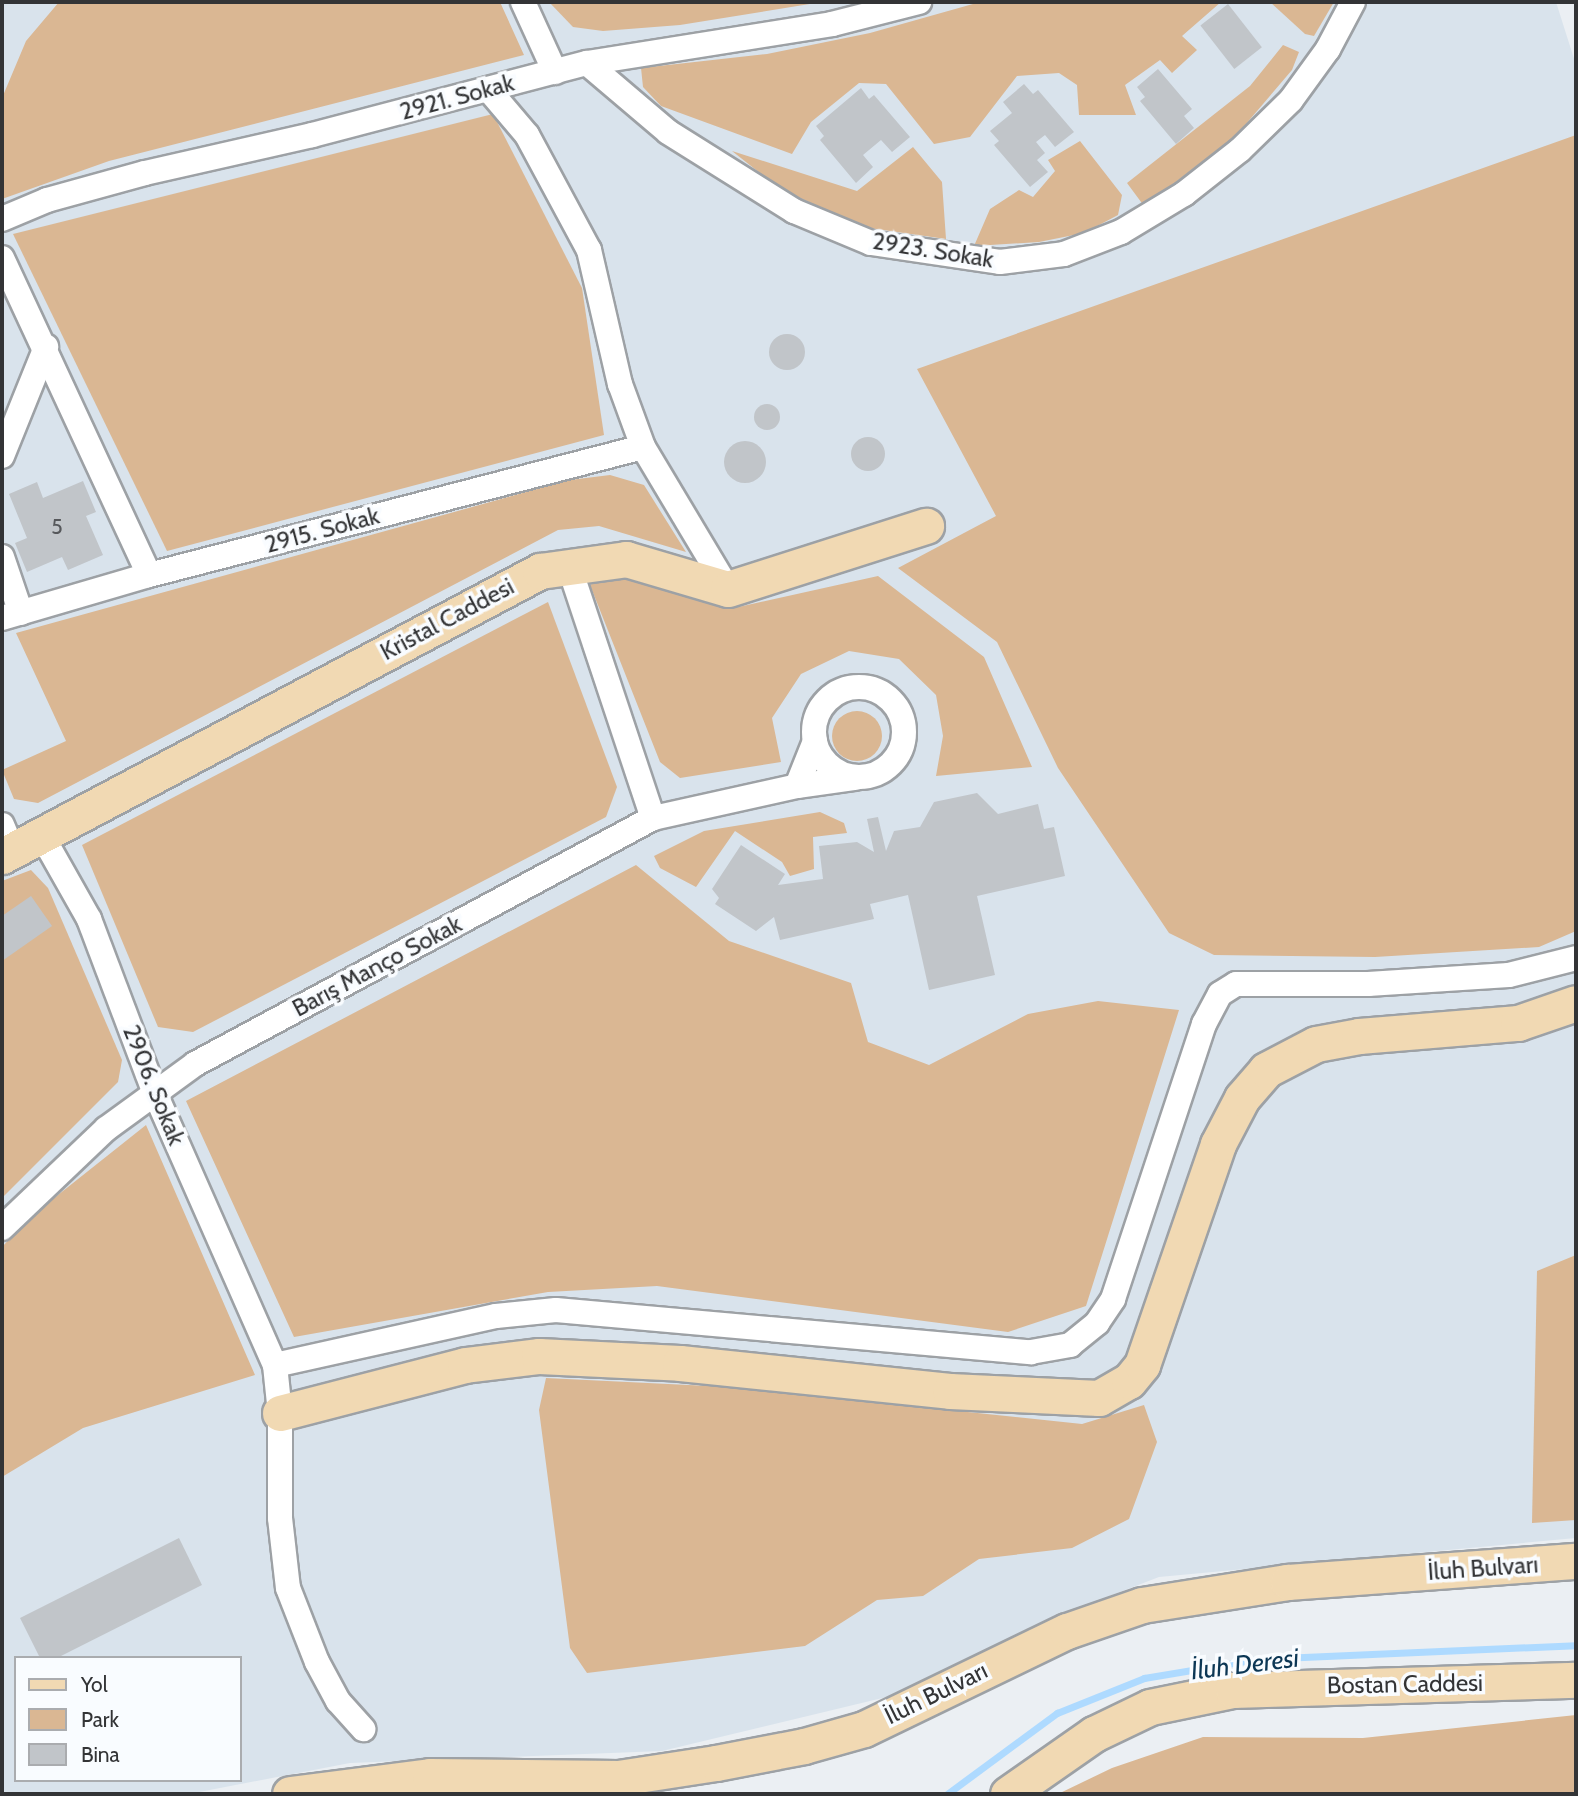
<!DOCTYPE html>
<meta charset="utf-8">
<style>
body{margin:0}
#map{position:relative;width:1578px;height:1796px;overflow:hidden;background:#ebeff3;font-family:Cabin,sans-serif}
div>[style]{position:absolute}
.built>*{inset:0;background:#d9e3ec}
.green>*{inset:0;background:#dab793}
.round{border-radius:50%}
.stream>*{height:7px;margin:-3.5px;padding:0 3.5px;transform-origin:3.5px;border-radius:3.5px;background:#aedaff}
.building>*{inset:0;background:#c1c5c9;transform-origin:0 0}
.roads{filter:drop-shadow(2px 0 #9da1a5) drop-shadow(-2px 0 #9da1a5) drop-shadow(0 2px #9da1a5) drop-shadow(0 -2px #9da1a5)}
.street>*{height:24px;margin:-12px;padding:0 12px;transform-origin:12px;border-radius:12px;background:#fff}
.street>.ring{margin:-12px;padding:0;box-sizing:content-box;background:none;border:24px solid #fff;border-radius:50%}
.secondary>*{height:35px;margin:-17.5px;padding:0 17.5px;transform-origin:17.5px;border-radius:17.5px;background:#f1d9b3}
span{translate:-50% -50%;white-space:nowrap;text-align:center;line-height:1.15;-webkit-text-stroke:7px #f9fcff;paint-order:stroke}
.number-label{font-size:21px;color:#56585b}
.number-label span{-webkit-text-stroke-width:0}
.street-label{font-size:24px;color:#333436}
.water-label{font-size:26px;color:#0c3755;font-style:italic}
.frame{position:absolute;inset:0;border:4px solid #333436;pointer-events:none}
.legend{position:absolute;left:14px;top:1656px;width:228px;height:126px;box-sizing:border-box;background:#f9fcff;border:2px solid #aaacaf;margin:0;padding:9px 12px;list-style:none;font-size:21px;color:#333436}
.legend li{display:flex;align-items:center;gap:14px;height:35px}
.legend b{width:35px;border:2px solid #aaacaf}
</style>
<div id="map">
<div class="built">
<div style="clip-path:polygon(evenodd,2px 2px,1556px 2px,1576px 65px,1576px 1538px,1159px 1577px,1081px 1607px,899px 1694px,662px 1751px,350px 1763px,189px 1794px,2px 1794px,2px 2px,16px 1658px,240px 1658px,240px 1780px,16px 1780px,16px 1658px)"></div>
</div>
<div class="green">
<div style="clip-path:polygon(59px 2px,500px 2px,524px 55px,109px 161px,2px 199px,2px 98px,26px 41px)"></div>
<div style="clip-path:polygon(549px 2px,822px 2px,680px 25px,603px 31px,573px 27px)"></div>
<div style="clip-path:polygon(980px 2px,1221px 2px,1182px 36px,1197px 50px,1172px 73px,1160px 60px,1125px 85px,1136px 115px,1079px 115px,1077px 85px,1059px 73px,1017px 76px,970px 137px,934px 144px,886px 84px,859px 83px,811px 122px,792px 154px,661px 106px,643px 87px,641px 68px,767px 54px,870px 33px)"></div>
<div style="clip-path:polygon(1270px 2px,1334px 2px,1314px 36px,1305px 34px)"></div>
<div style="clip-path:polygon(1283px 45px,1299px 52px,1292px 70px,1234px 138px,1144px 206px,1127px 183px,1250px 86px)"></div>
<div style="clip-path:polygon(493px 114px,582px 288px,604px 435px,167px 551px,13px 234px)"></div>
<div style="clip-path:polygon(1576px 135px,1576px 931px,1539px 947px,1375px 957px,1214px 955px,1169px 933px,1058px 768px,997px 642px,898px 568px,996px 516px,917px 369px)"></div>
<div style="clip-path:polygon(1080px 141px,1122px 195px,1118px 215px,1084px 233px,1039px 242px,974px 246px,990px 209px,1019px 190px,1033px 197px,1055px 171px,1048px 160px)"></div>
<div style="clip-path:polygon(913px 147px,942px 182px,946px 239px,862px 227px,779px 188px,732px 151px,857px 191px)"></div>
<div style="clip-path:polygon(610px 475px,644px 485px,686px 552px,599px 526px,558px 530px,38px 803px,14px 799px,2px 770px,66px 741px,16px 633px,570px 480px)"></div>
<div style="clip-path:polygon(614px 573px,675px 586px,734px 608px,878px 576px,984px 657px,1032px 767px,936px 776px,943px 736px,936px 695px,899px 659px,849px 651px,801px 674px,772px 718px,781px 762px,680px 778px,660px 762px,590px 585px)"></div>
<div style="clip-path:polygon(548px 602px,617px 787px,606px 817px,193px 1032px,158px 1027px,82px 845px)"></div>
<div class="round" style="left:832px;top:711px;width:50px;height:50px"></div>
<div style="clip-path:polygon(820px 812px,844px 823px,847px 833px,813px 837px,814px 869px,790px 876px,782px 862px,735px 831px,696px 887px,660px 868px,654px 856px,704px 831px)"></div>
<div style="clip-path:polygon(636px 865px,729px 941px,851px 983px,868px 1042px,929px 1065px,1028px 1014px,1098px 1001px,1179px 1010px,1086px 1306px,1008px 1332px,657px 1286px,548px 1292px,294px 1337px,186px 1101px)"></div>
<div style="clip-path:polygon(31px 870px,48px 888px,122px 1060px,118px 1082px,2px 1198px,2px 881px)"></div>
<div style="clip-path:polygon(146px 1125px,255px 1375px,83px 1428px,2px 1477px,2px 1247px,29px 1218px)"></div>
<div style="clip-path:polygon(1576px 1255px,1576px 1520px,1532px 1523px,1537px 1271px)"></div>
<div style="clip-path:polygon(546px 1378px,729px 1387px,1082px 1424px,1144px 1405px,1157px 1442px,1129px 1519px,1072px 1548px,979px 1559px,923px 1596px,877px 1600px,805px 1646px,587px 1673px,570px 1648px,539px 1410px)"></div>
<div style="clip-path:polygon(1576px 1715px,1576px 1794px,1058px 1794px,1112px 1768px,1203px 1737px,1363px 1738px)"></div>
</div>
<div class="stream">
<div style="left:947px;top:1794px;width:137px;rotate:-36.4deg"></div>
<div style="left:1057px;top:1713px;width:94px;rotate:-21.9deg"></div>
<div style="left:1144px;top:1678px;width:116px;rotate:-9.5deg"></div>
<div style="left:1258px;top:1659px;width:318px;rotate:-2.5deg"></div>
</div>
<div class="building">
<div style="left:1228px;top:4px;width:55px;height:35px;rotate:52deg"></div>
<div style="clip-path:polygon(1158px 69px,1192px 109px,1184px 116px,1194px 128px,1176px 144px,1140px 101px,1145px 97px,1137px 87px)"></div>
<div style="clip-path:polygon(1024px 84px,1033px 94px,1038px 90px,1074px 132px,1055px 147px,1045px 135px,1036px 142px,1045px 153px,1037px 160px,1048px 172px,1030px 187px,994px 145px,999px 141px,990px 131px,1012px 113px,1003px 102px)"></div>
<div style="clip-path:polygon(861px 88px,869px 99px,874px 95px,910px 137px,892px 152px,881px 140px,863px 155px,873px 167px,856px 183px,820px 140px,824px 136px,816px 126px)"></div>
<div class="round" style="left:769px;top:334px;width:36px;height:36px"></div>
<div class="round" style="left:754px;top:404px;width:26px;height:26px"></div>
<div class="round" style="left:851px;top:437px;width:34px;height:34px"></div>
<div class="round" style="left:724px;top:441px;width:42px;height:42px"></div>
<div style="clip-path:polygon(83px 481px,96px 512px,86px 516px,103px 555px,68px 570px,62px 557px,27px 572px,15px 543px,27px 538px,9px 494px,37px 482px,43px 498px)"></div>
<div style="clip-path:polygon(977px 793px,998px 814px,1038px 804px,1044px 829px,1054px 827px,1065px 876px,977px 896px,995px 975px,929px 990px,908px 895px,870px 904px,874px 919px,780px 940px,774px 917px,756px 931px,715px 904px,719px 898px,712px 889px,741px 845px,785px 874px,778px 885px,823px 879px,819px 846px,857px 842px,874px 852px,867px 819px,878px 817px,886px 851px,894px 831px,920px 827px,934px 802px)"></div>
<div style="clip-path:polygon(31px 896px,52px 926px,2px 961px,2px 916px)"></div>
<div style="clip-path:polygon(179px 1538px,202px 1585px,57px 1658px,40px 1658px,20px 1618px)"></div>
</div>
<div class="roads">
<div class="street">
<div style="left:523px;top:2px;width:77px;rotate:65.4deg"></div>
<div style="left:587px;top:63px;width:106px;rotate:40.4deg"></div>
<div style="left:668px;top:132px;width:149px;rotate:32.1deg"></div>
<div style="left:794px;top:211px;width:83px;rotate:22.6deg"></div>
<div style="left:871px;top:243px;width:130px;rotate:8.4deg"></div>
<div style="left:1000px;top:262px;width:64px;rotate:-7.1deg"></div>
<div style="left:1064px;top:254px;width:61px;rotate:-21.1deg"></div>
<div style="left:1121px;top:232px;width:74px;rotate:-31.1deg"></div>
<div style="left:1184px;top:194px;width:71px;rotate:-38.2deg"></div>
<div style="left:1240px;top:150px;width:71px;rotate:-44.4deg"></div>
<div style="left:1291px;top:100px;width:63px;rotate:-54deg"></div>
<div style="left:1328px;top:49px;width:53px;rotate:-62deg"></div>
<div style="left:488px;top:89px;width:60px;rotate:49.7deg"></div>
<div style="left:527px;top:135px;width:131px;rotate:61.7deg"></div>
<div style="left:589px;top:250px;width:138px;rotate:77deg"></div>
<div style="left:620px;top:384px;width:67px;rotate:69.9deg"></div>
<div style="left:643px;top:447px;width:165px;rotate:59.1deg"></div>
<div style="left:2px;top:219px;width:49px;rotate:-22.9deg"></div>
<div style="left:47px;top:200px;width:102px;rotate:-15.4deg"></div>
<div style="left:145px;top:173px;width:171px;rotate:-12.8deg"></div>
<div style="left:312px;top:135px;width:284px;rotate:-14.7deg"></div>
<div style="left:587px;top:63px;width:248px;rotate:-9deg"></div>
<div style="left:832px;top:24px;width:90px;rotate:-14.2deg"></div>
<div style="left:2px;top:258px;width:349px;rotate:65.1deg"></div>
<div style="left:2px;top:456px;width:118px;rotate:-68deg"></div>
<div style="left:2px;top:557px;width:59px;rotate:71.3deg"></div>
<div style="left:569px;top:566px;width:266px;rotate:71.6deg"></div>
<div style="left:2px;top:618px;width:153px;rotate:-16.3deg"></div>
<div style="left:149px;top:575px;width:510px;rotate:-14.53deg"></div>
<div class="ring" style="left:814px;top:687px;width:66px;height:66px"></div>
<div style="left:815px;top:741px;width:48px;rotate:111.8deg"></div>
<div style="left:797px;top:786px;width:59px;rotate:-7.9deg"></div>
<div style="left:2px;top:825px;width:26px;rotate:67deg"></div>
<div style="left:41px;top:834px;width:98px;rotate:60.5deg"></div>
<div style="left:89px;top:919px;width:184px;rotate:69.3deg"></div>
<div style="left:154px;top:1091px;width:300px;rotate:66.2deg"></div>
<div style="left:275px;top:1365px;width:48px;rotate:84.1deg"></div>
<div style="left:280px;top:1413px;width:105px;rotate:90deg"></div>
<div style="left:280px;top:1518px;width:70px;rotate:83.5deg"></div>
<div style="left:288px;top:1588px;width:79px;rotate:68.6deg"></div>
<div style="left:317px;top:1662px;width:44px;rotate:61.7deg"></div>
<div style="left:338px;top:1701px;width:38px;rotate:48deg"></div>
<div style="left:2px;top:1228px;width:144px;rotate:-43.6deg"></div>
<div style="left:106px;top:1129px;width:110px;rotate:-36.1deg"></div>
<div style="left:195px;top:1064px;width:520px;rotate:-28.24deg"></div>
<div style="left:653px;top:818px;width:148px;rotate:-12.5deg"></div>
<div style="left:275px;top:1365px;width:226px;rotate:-12.5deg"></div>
<div style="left:496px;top:1316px;width:60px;rotate:-5.7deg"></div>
<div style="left:556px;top:1310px;width:477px;rotate:5.1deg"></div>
<div style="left:1031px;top:1352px;width:40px;rotate:-10deg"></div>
<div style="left:1070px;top:1345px;width:35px;rotate:-39deg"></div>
<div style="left:1097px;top:1323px;width:29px;rotate:-56deg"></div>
<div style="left:1113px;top:1299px;width:290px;rotate:-71.7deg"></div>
<div style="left:1204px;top:1024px;width:34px;rotate:-62deg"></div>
<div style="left:1220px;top:994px;width:19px;rotate:-32deg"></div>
<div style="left:1236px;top:984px;width:132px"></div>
<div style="left:1368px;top:984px;width:141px;rotate:-3.7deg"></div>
<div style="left:1509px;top:975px;width:69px;rotate:-14.2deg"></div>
</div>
<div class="secondary">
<div style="left:2px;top:856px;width:609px;rotate:-27.91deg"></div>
<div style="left:540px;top:571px;width:87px;rotate:-7.9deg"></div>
<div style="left:626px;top:559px;width:106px;rotate:16.4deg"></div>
<div style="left:728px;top:589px;width:208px;rotate:-17.7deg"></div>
<div style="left:280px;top:1413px;width:191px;rotate:-14.5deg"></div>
<div style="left:465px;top:1365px;width:75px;rotate:-6.9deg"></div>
<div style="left:539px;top:1356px;width:141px;rotate:2.8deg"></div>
<div style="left:680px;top:1363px;width:271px;rotate:5.9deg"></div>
<div style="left:950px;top:1391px;width:149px;rotate:2.7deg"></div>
<div style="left:1099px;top:1398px;width:34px;rotate:-30deg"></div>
<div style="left:1129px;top:1381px;width:21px;rotate:-51deg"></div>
<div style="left:1142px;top:1365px;width:234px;rotate:-71deg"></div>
<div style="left:1218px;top:1144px;width:52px;rotate:-62.4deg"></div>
<div style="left:1242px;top:1098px;width:37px;rotate:-49deg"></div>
<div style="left:1266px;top:1070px;width:56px;rotate:-27.5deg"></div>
<div style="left:1316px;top:1044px;width:44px;rotate:-10.5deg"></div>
<div style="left:1359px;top:1036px;width:160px;rotate:-4.7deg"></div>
<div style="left:1518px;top:1023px;width:61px;rotate:-19deg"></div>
<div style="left:290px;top:1794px;width:141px;rotate:-7.3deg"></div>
<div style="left:430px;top:1776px;width:188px;rotate:0.6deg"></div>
<div style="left:618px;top:1778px;width:99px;rotate:-8.7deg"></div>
<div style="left:716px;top:1763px;width:90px;rotate:-10.9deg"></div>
<div style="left:804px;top:1746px;width:62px;rotate:-15.8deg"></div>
<div style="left:864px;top:1729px;width:225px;rotate:-25.8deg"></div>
<div style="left:1067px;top:1631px;width:79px;rotate:-19.1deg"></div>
<div style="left:1142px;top:1605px;width:148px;rotate:-9deg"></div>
<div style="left:1288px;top:1582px;width:289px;rotate:-4.2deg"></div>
<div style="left:1008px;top:1794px;width:105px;rotate:-34.9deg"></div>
<div style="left:1094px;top:1734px;width:62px;rotate:-25.7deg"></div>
<div style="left:1150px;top:1707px;width:85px;rotate:-11.6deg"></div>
<div style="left:1233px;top:1690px;width:343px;rotate:-1.7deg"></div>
</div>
</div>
<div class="number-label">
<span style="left:57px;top:527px">5</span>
</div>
<div class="street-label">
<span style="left:457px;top:97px;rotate:-15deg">2921. Sokak</span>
<span style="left:933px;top:250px;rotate:9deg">2923. Sokak</span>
<span style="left:322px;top:530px;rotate:-15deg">2915. Sokak</span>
<span style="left:447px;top:619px;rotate:-28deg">Kristal Caddesi</span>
<span style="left:377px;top:966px;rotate:-28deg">Barış Manço Sokak</span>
<span style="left:154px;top:1085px;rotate:68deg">2906. Sokak</span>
<span style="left:1483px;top:1568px;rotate:-4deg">İluh Bulvarı</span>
<span style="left:1405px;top:1684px;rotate:-1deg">Bostan Caddesi</span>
<span style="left:936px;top:1693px;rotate:-26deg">İluh Bulvarı</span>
</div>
<div class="water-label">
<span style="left:1245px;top:1665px;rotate:-7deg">İluh Deresi</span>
</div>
<div class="frame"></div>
<ul class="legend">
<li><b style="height:9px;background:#f1d9b3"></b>Yol</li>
<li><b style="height:19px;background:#dab793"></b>Park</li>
<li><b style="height:19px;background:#c1c5c9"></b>Bina</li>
</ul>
</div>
